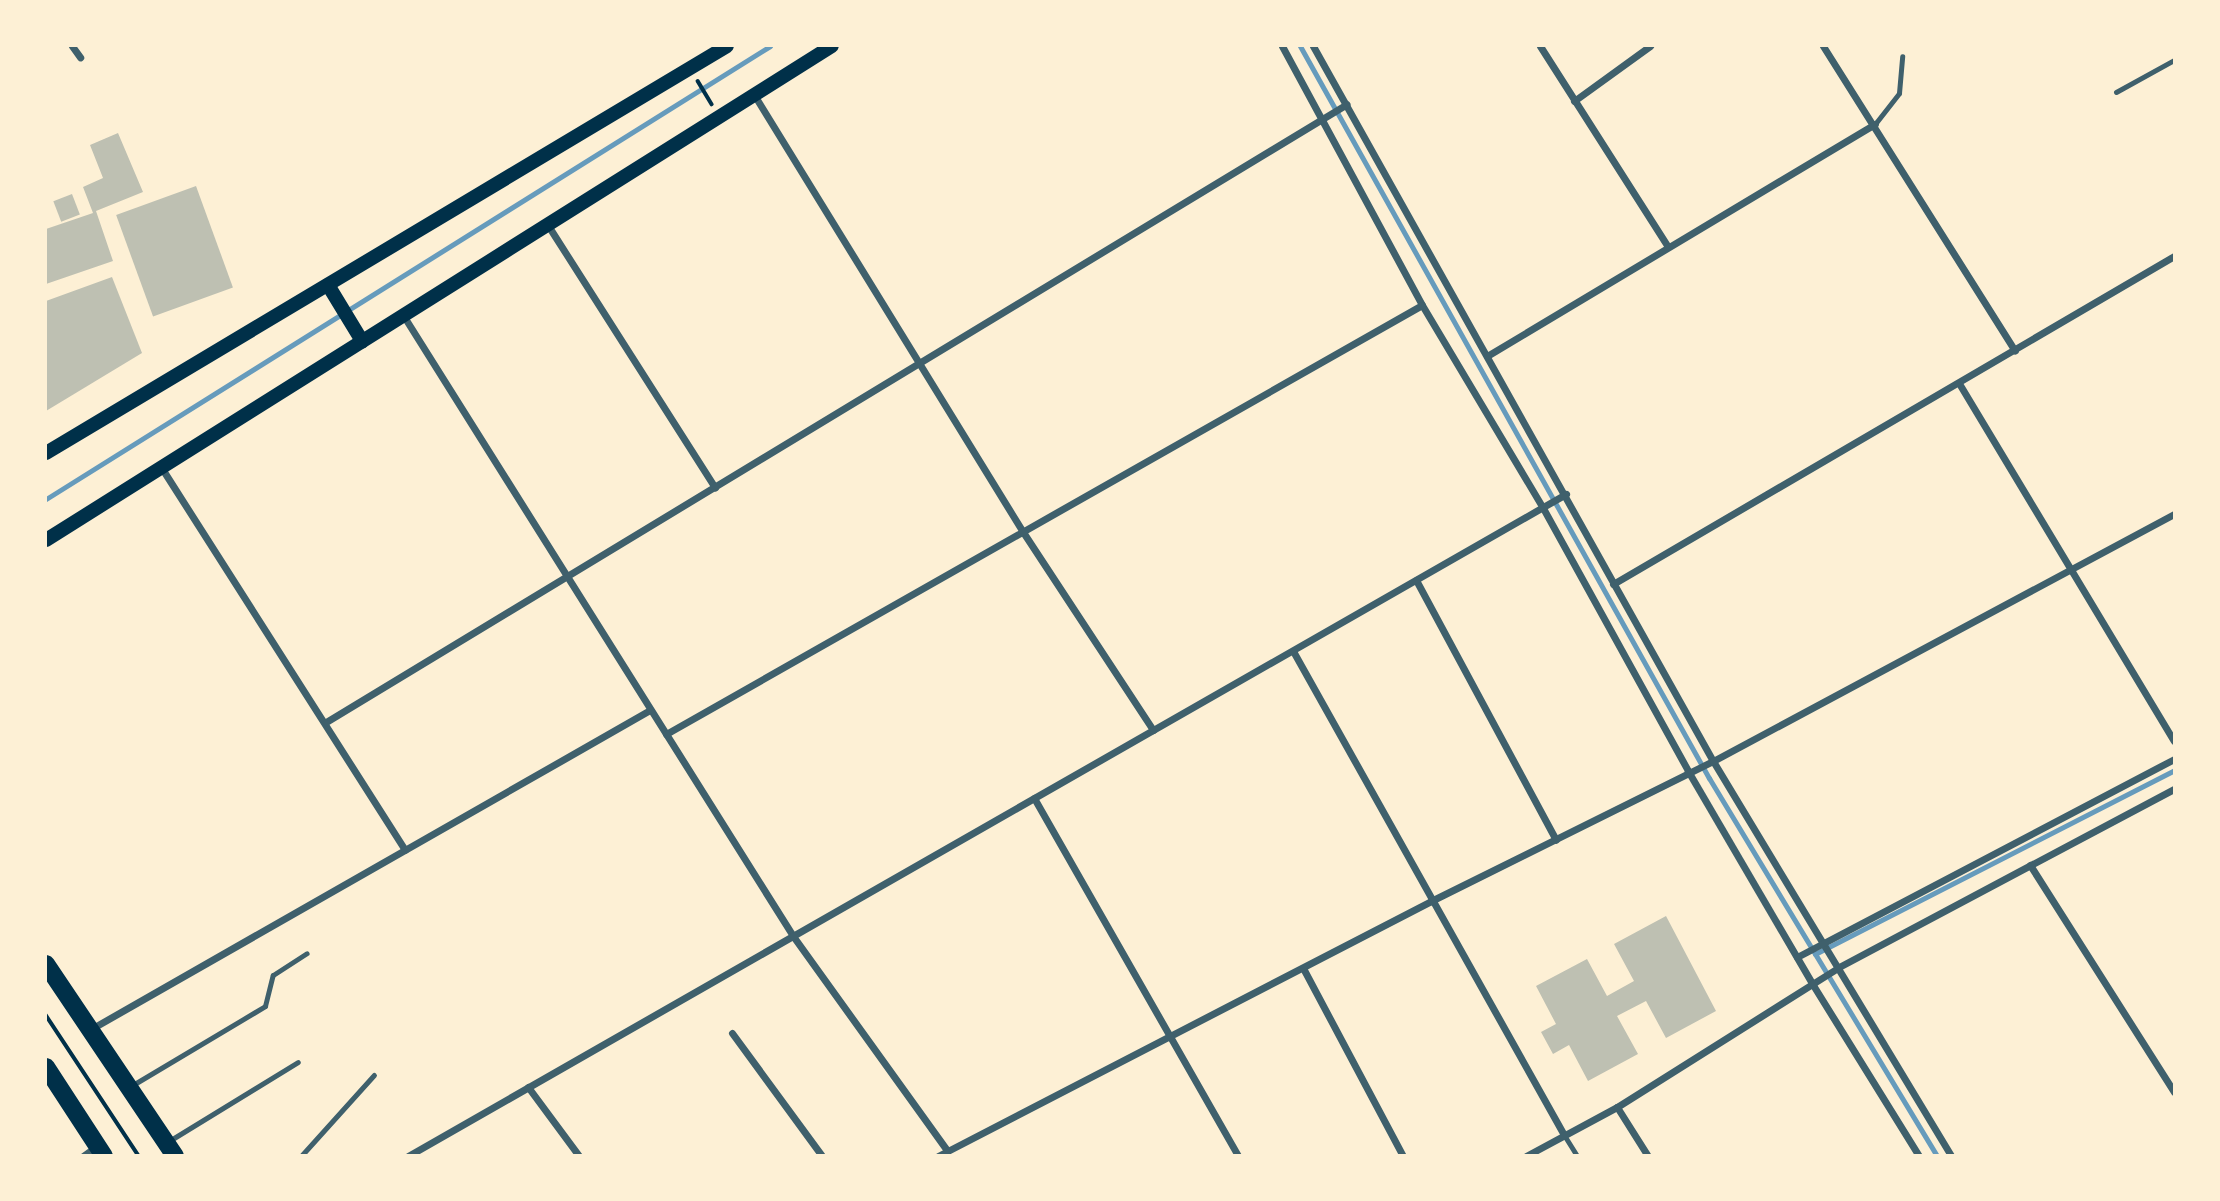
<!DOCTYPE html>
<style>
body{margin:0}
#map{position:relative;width:2220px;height:1201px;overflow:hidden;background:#fdf0d5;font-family:"Exo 2",sans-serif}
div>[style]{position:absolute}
.stream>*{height:5px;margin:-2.5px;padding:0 2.5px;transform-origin:2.5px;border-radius:2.5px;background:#669bbc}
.building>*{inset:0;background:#bec0b2;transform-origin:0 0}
.path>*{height:3.5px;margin:-1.75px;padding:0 1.75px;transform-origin:1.75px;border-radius:1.75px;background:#003049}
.service>*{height:5px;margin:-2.5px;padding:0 2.5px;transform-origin:2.5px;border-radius:2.5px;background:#3f606c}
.minor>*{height:7px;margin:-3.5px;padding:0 3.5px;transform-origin:3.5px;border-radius:3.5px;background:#3f606c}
.secondary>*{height:14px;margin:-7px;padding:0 7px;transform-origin:7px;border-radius:7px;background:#003049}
.trunk>*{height:18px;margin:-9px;padding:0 9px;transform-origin:9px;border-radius:9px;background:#003049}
span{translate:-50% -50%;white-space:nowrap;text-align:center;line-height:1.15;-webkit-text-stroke:5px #fdf0d5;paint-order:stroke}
.frame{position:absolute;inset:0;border:47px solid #fdf0d5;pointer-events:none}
</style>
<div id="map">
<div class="stream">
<div style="left:1300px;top:46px;width:839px;rotate:60.81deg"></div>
<div style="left:1709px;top:778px;width:441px;rotate:58.9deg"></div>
<div style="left:46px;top:499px;width:854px;rotate:-32.03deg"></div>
<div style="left:1815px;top:954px;width:403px;rotate:-27.1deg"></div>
</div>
<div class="building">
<div style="clip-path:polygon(118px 133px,143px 192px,96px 211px,113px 261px,46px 284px,46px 229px,93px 213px,83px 187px,103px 178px,90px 145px)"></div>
<div style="left:196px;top:186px;width:108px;height:85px;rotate:70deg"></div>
<div style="left:72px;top:194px;width:22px;height:20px;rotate:69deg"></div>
<div style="clip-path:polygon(112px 277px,142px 353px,46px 411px,46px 301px)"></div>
<div style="clip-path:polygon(1666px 916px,1716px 1011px,1666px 1038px,1646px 1001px,1617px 1016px,1638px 1054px,1588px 1081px,1569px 1045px,1553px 1054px,1541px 1032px,1556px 1024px,1536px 986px,1587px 959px,1607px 996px,1634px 981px,1614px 944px)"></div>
</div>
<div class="path">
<div style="left:698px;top:81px;width:27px;rotate:59deg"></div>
<div style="left:46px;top:1015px;width:169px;rotate:56.6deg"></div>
</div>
<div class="service">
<div style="left:2116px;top:92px;width:66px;rotate:-28.9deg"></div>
<div style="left:1875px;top:124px;width:39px;rotate:-52deg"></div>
<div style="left:1899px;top:93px;width:37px;rotate:-85deg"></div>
<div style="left:131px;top:1086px;width:156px;rotate:-30.8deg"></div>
<div style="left:265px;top:1006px;width:32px;rotate:-76deg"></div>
<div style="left:273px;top:975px;width:40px;rotate:-32.9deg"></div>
<div style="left:1564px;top:1135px;width:25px;rotate:58deg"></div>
<div style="left:169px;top:1141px;width:151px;rotate:-31.5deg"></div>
<div style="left:301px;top:1156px;width:109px;rotate:-48deg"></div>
</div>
<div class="minor">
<div style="left:72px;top:46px;width:14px;rotate:54deg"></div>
<div style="left:1282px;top:46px;width:294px;rotate:61.6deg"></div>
<div style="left:1422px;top:305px;width:236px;rotate:59.2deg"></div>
<div style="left:1543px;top:508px;width:300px;rotate:61.1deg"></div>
<div style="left:1688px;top:771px;width:248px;rotate:59.7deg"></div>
<div style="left:1813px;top:985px;width:201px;rotate:58.2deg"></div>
<div style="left:1313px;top:46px;width:819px;rotate:60.78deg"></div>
<div style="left:1713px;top:761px;width:461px;rotate:58.9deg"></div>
<div style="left:1540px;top:46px;width:238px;rotate:57.5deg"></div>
<div style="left:1823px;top:46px;width:360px;rotate:57.8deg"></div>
<div style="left:753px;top:93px;width:515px;rotate:58.41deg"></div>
<div style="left:1023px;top:532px;width:237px;rotate:56.7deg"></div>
<div style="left:1574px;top:101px;width:94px;rotate:-35.9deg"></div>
<div style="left:549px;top:227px;width:309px;rotate:57.5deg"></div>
<div style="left:403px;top:315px;width:733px;rotate:57.87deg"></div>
<div style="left:793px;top:936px;width:264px;rotate:54.3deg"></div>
<div style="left:1487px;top:356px;width:452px;rotate:-30.9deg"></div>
<div style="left:1960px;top:385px;width:415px;rotate:59deg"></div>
<div style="left:161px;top:467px;width:454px;rotate:57.5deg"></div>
<div style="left:1416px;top:580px;width:295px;rotate:61.7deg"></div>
<div style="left:1613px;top:584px;width:650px;rotate:-30.31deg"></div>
<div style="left:1293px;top:651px;width:555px;rotate:60.75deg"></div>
<div style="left:326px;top:722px;width:1193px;rotate:-31.19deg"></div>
<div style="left:666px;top:734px;width:869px;rotate:-29.57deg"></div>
<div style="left:1034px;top:798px;width:412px;rotate:60.3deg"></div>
<div style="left:2030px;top:865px;width:269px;rotate:57.6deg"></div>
<div style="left:1797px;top:957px;width:426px;rotate:-27.7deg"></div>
<div style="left:1303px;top:968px;width:213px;rotate:62deg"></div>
<div style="left:91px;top:1029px;width:644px;rotate:-29.71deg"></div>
<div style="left:732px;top:1033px;width:152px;rotate:53.8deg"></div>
<div style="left:528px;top:1087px;width:86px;rotate:53.5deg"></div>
<div style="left:1617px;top:1107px;width:58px;rotate:57.7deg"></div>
<div style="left:83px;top:1156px;width:17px;rotate:-36deg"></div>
<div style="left:408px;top:1156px;width:1334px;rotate:-29.76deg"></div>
<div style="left:938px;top:1156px;width:555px;rotate:-27.35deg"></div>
<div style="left:1431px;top:901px;width:315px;rotate:-26.4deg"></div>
<div style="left:1713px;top:761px;width:523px;rotate:-28.18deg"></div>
<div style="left:1526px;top:1156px;width:103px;rotate:-28.3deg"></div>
<div style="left:1617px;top:1107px;width:262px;rotate:-32.2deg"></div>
<div style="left:1839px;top:967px;width:379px;rotate:-28deg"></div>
</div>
<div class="secondary">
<div style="left:328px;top:285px;width:66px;rotate:58.7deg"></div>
<div style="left:46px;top:453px;width:793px;rotate:-30.86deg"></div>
<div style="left:46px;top:540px;width:928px;rotate:-32.15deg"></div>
</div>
<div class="trunk">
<div style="left:46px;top:964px;width:231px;rotate:56.1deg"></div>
<div style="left:46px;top:1067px;width:106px;rotate:56.9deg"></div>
</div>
<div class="frame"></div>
</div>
